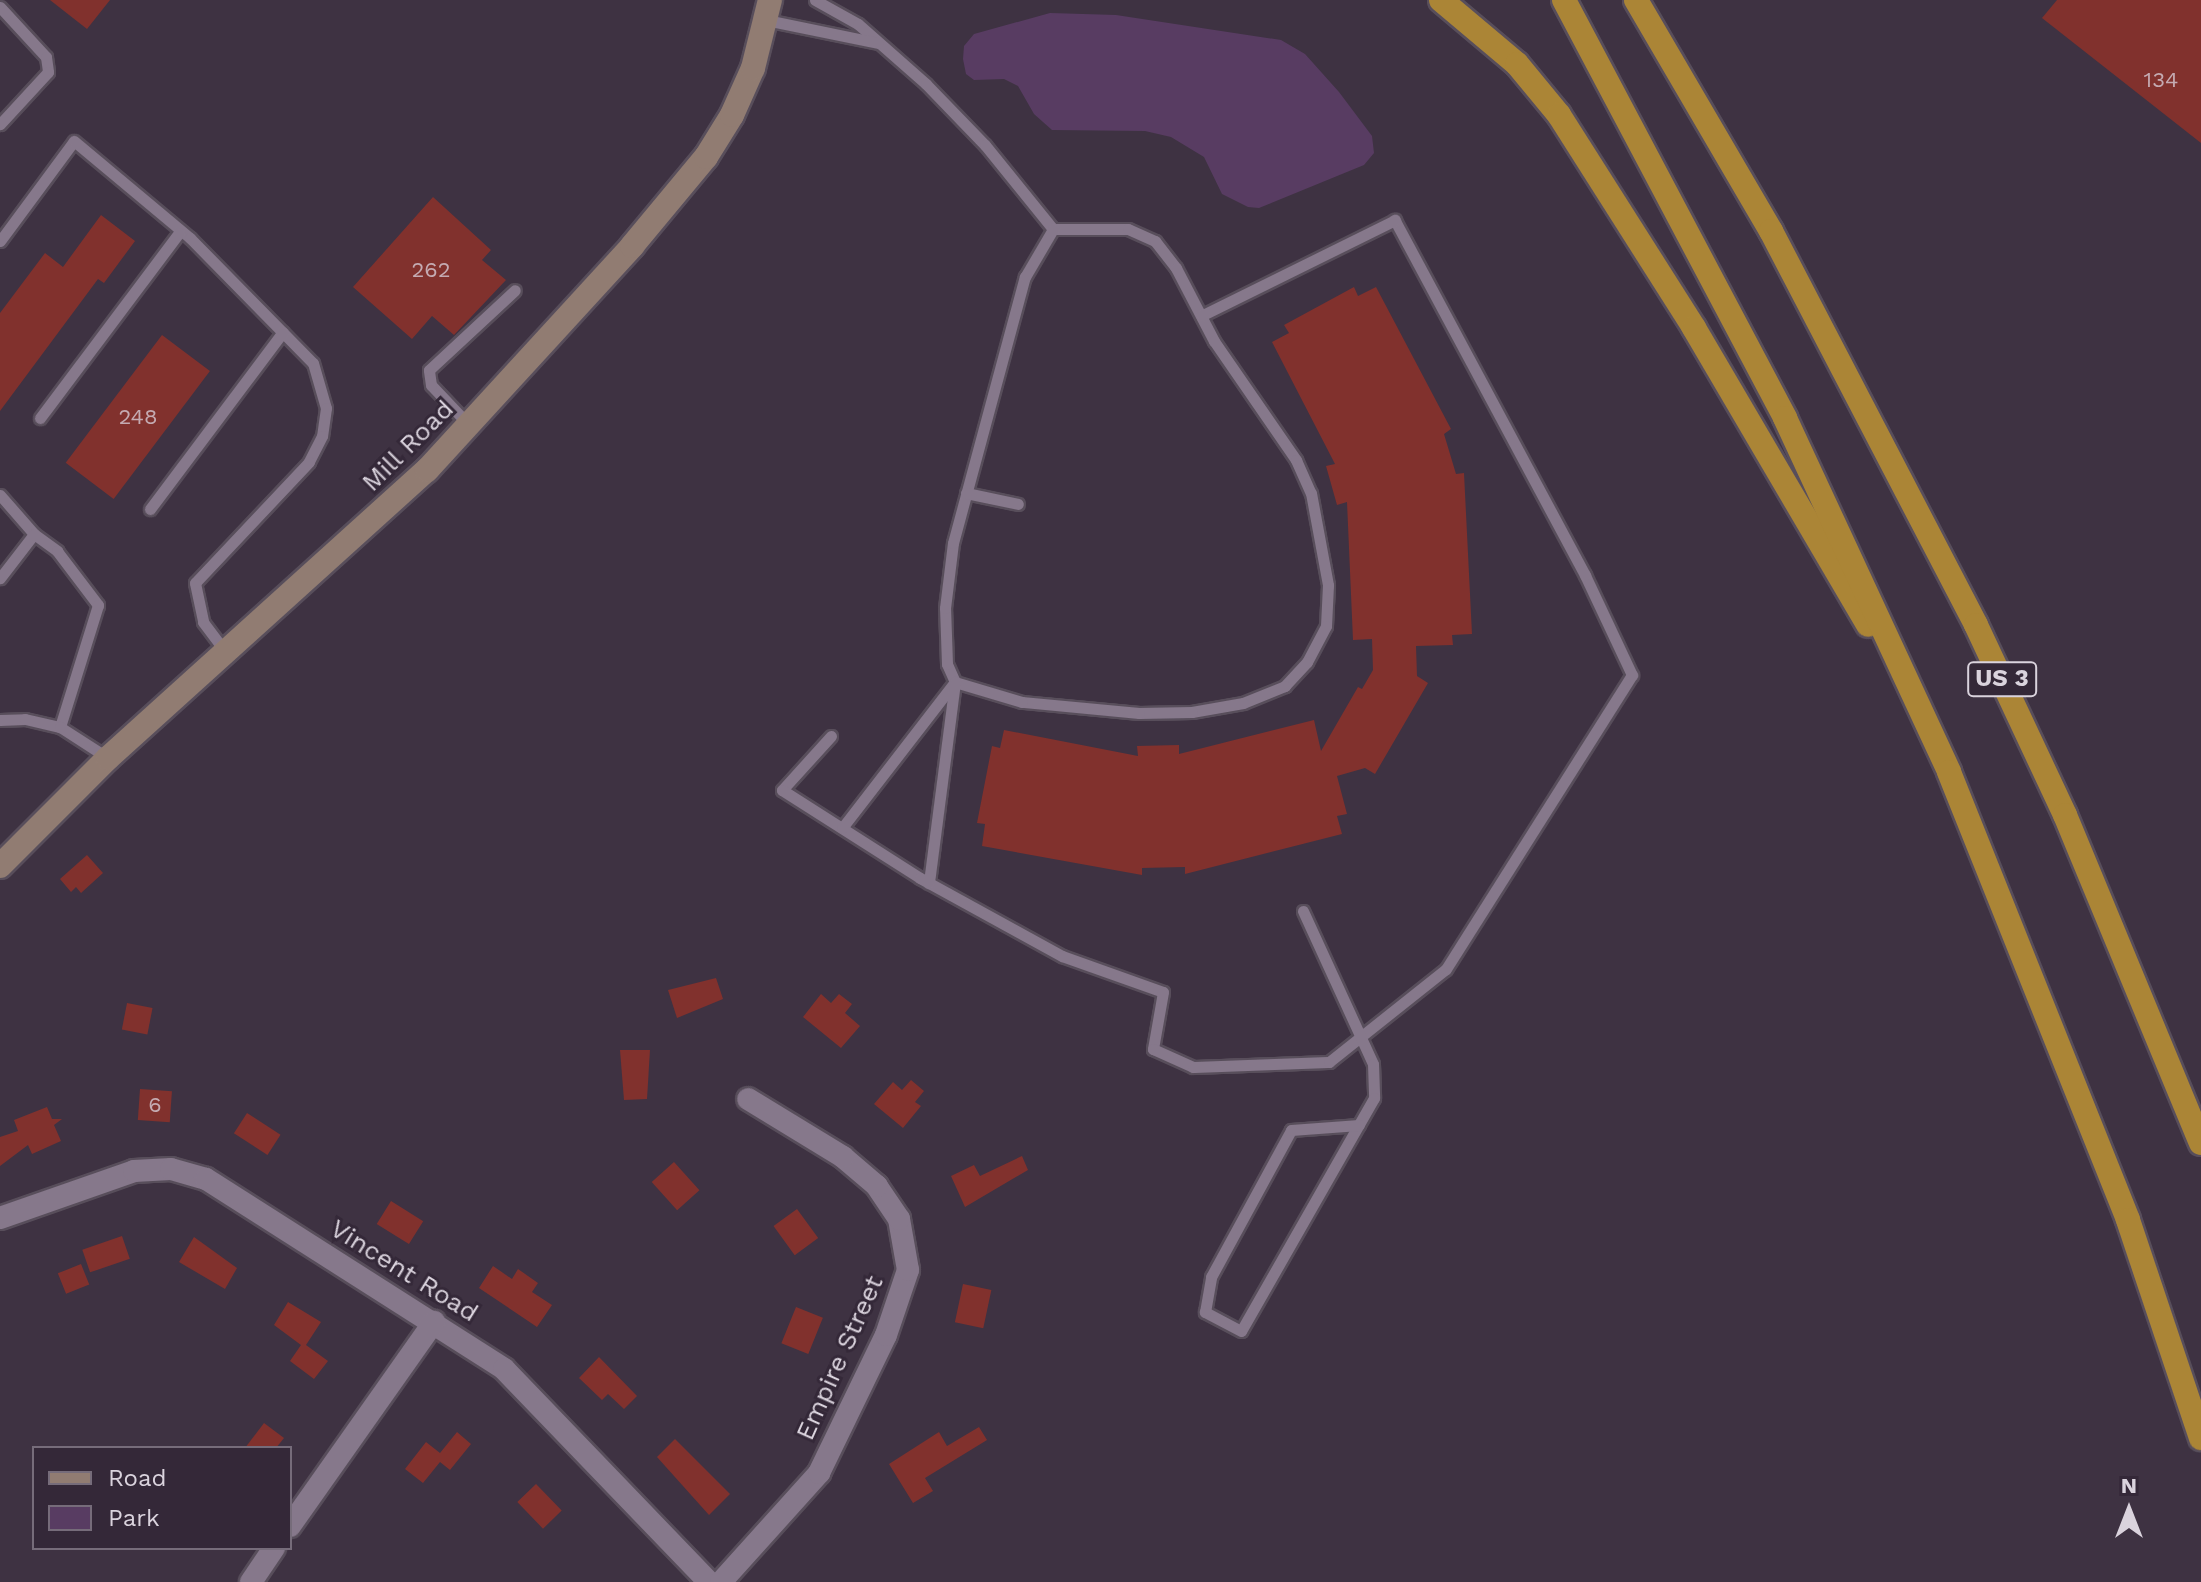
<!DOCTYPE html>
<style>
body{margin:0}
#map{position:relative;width:2201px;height:1582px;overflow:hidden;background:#3e3242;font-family:"Work Sans",sans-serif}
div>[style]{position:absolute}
.green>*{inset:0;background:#583c62}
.building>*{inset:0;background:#81312d;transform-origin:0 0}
.roads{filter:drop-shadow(2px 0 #584e5b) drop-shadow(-2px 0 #584e5b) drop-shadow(0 2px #584e5b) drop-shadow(0 -2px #584e5b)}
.lane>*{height:11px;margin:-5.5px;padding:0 5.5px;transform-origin:5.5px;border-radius:5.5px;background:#86788b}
.street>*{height:22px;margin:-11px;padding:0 11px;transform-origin:11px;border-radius:11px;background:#86788b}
.secondary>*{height:24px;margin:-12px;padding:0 12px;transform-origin:12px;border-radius:12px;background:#917c72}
.highway>*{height:24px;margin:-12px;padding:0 12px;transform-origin:12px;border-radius:12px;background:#ab8536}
span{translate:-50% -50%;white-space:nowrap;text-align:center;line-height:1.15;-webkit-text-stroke:6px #342838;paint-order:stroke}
.number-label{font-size:22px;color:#c4aab1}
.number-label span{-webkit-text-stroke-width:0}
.shield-label span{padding:2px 6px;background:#342838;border:2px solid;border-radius:6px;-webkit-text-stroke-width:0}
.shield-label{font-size:24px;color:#dad3dd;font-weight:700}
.street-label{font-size:26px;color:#dad3dd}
.legend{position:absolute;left:32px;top:1446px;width:260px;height:104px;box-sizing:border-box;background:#342838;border:2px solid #766c7a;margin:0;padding:10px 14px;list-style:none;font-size:24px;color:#dad3dd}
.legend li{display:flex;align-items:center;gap:16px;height:40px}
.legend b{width:40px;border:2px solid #766c7a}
.north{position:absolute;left:2089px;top:1470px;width:80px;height:80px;-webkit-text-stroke:6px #342838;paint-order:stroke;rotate:0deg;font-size:22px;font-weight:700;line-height:32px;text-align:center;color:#dad3dd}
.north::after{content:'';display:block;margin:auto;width:28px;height:36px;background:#dad3dd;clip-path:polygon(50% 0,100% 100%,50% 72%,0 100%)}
</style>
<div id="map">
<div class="green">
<div style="clip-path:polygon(1050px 13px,1116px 15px,1281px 40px,1305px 54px,1339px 92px,1372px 136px,1374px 153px,1364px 165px,1259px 208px,1248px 207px,1222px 194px,1204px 157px,1171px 137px,1145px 131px,1052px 130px,1034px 114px,1018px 86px,1004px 79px,974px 80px,966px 74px,963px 59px,964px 46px,974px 34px)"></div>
</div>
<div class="building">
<div style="clip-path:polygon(50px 0,110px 0,87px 29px)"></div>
<div style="clip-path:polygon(2057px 0,2201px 0,2201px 143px,2042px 18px)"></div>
<div style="clip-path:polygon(433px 197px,491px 250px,482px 260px,506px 280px,454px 335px,432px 316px,412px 339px,353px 287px)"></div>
<div style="clip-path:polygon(101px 215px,135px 241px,104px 283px,98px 279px,0 411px,0 313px,45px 253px,63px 267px)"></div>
<div style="clip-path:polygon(1354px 287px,1358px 296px,1376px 287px,1451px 429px,1444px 434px,1456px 474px,1464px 473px,1472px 634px,1452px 635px,1453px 645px,1416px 646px,1417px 676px,1428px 683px,1375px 774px,1365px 768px,1337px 776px,1347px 814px,1337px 816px,1342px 834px,1185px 874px,1185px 867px,1142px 868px,1142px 875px,982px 846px,985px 824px,977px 823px,992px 746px,1000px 748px,1004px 730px,1138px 756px,1137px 746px,1179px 745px,1179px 754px,1314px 720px,1321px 751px,1358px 687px,1362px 689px,1373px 670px,1372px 639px,1353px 640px,1347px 502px,1337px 505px,1326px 466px,1335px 464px,1272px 342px,1289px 333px,1284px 325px)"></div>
<div style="left:162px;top:335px;width:60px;height:160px;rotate:37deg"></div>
<div style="clip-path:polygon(87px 855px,103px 873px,81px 893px,76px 887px,71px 892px,60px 879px)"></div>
<div style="clip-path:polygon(716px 978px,723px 999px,677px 1018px,668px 990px)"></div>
<div style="clip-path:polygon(821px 994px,831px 1003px,839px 994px,852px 1004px,845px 1013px,860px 1026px,841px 1048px,803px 1017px)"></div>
<div style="left:127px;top:1003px;width:26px;height:27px;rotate:11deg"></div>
<div style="clip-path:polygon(620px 1050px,650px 1050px,647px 1099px,624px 1100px)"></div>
<div style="clip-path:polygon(911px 1080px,924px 1091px,915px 1102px,921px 1106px,903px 1128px,874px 1104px,893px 1082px,902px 1090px)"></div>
<div style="left:140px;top:1089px;width:32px;height:31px;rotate:4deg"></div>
<div style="clip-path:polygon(47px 1107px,52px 1119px,62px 1119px,54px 1125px,61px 1141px,32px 1154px,28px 1145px,0 1166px,0 1137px,18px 1131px,14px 1120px)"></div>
<div style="left:247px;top:1113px;width:40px;height:24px;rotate:33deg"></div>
<div style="clip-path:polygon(1022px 1156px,1028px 1170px,965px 1207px,951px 1176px,974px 1165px,980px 1176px)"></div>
<div style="left:674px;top:1162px;width:38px;height:30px;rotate:48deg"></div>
<div style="left:391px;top:1201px;width:38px;height:27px;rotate:32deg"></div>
<div style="left:797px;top:1209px;width:36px;height:29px;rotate:54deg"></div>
<div style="left:122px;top:1236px;width:24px;height:42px;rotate:71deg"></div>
<div style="clip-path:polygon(194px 1237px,237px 1268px,225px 1289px,179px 1262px)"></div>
<div style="left:81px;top:1264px;width:22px;height:25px;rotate:68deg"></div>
<div style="clip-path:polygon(493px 1266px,512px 1279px,518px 1269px,538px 1283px,532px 1292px,552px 1305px,537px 1327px,479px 1288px)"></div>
<div style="left:963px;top:1284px;width:29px;height:39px;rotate:12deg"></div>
<div style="clip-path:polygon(288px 1302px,321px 1322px,306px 1345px,328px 1361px,314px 1379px,290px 1361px,301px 1345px,274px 1325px)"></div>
<div style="left:796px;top:1307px;width:29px;height:39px;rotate:22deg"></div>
<div style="clip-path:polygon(599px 1357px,637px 1396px,624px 1409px,608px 1394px,602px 1400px,579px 1378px)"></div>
<div style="clip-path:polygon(264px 1423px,284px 1438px,276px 1448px,245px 1448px)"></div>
<div style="clip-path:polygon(979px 1427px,987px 1440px,925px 1478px,933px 1491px,913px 1503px,889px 1464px,939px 1432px,947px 1446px)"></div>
<div style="clip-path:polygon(457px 1432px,471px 1444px,450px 1470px,440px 1462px,423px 1483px,405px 1469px,426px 1442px,440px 1453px)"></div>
<div style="clip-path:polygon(675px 1439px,730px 1494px,709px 1515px,657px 1457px)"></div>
<div style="left:536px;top:1484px;width:37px;height:26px;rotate:46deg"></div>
</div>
<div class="roads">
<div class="lane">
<div style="left:815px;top:0;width:49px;rotate:29.2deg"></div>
<div style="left:858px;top:24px;width:91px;rotate:41.4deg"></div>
<div style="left:926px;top:84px;width:85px;rotate:46deg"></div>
<div style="left:985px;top:145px;width:108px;rotate:51deg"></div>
<div style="left:1053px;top:229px;width:75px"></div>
<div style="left:1128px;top:229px;width:30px;rotate:24deg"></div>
<div style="left:1155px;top:241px;width:34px;rotate:52deg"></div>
<div style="left:1176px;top:268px;width:82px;rotate:62.5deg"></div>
<div style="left:1214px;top:341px;width:145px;rotate:55.4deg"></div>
<div style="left:1296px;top:460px;width:36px;rotate:66deg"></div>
<div style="left:1311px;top:493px;width:94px;rotate:79.5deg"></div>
<div style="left:1328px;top:585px;width:41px;rotate:92.8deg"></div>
<div style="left:1326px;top:626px;width:41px;rotate:117.8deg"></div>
<div style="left:1307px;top:662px;width:33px;rotate:133deg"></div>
<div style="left:1285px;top:686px;width:45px;rotate:158deg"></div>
<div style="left:1243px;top:703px;width:52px;rotate:170deg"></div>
<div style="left:1192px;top:712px;width:53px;rotate:178.9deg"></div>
<div style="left:1139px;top:713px;width:118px;rotate:-174.6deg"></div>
<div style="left:1022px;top:702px;width:70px;rotate:-163.4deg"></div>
<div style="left:955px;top:682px;width:20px;rotate:-114deg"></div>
<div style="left:947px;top:664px;width:56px;rotate:-92deg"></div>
<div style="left:945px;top:608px;width:65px;rotate:-83deg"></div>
<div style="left:953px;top:543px;width:276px;rotate:-74.9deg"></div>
<div style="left:1025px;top:277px;width:56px;rotate:-59.7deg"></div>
<div style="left:0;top:7px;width:68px;rotate:47.4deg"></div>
<div style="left:46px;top:57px;width:15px;rotate:82deg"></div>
<div style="left:48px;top:72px;width:71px;rotate:132.7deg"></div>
<div style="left:766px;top:20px;width:114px;rotate:11.6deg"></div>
<div style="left:0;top:241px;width:124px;rotate:-53.5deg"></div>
<div style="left:74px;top:141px;width:151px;rotate:39.9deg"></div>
<div style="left:190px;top:238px;width:175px;rotate:45.5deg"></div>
<div style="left:313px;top:363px;width:47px;rotate:73.9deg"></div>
<div style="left:326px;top:408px;width:28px;rotate:98deg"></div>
<div style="left:322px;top:436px;width:29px;rotate:117deg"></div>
<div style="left:309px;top:462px;width:166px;rotate:133.3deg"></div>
<div style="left:195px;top:583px;width:40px;rotate:78deg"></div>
<div style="left:203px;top:622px;width:36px;rotate:53deg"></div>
<div style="left:40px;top:418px;width:231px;rotate:-53.1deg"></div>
<div style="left:469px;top:425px;width:55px;rotate:-133.5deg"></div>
<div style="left:431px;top:385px;width:15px;rotate:-98deg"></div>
<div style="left:429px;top:370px;width:117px;rotate:-42.9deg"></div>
<div style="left:966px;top:493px;width:53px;rotate:11.9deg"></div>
<div style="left:0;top:495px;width:52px;rotate:48.9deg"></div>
<div style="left:34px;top:534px;width:56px;rotate:127.7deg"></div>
<div style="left:150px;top:509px;width:221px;rotate:-53.1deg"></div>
<div style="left:34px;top:534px;width:29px;rotate:36deg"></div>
<div style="left:57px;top:551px;width:68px;rotate:52.8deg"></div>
<div style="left:98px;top:605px;width:128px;rotate:107.3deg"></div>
<div style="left:0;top:720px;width:25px;rotate:-2deg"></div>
<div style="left:25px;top:719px;width:36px;rotate:13deg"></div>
<div style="left:60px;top:727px;width:57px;rotate:32.9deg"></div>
<div style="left:831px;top:736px;width:73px;rotate:132.2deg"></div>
<div style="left:782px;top:790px;width:164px;rotate:32.5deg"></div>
<div style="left:920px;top:878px;width:162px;rotate:28.8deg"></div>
<div style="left:1062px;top:956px;width:107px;rotate:19.6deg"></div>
<div style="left:1163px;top:992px;width:58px;rotate:100deg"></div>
<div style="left:1153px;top:1049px;width:44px;rotate:24.2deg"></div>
<div style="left:1193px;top:1067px;width:136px;rotate:-2.1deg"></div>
<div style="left:1329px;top:1062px;width:149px;rotate:-38.5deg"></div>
<div style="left:1446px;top:969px;width:348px;rotate:-57.7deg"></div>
<div style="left:1632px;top:675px;width:110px;rotate:-115.2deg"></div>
<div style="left:1585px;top:575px;width:403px;rotate:-118.2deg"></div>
<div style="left:1395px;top:220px;width:216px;rotate:153.7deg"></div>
<div style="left:842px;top:828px;width:185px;rotate:-52.3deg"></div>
<div style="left:955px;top:682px;width:203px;rotate:97.4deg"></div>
<div style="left:1303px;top:911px;width:168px;rotate:65.4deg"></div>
<div style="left:1373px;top:1064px;width:34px;rotate:88deg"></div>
<div style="left:1374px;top:1098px;width:268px;rotate:119.7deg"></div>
<div style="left:1241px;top:1331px;width:41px;rotate:-152.2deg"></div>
<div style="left:1205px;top:1312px;width:36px;rotate:-80deg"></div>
<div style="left:1211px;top:1277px;width:167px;rotate:-61.4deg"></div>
<div style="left:1291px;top:1130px;width:68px;rotate:-4.2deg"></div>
</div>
<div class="street">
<div style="left:0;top:1218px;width:142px;rotate:-19.3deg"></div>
<div style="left:134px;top:1171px;width:37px;rotate:-3deg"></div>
<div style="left:171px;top:1169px;width:36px;rotate:16deg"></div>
<div style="left:206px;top:1179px;width:353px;rotate:32.5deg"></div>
<div style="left:504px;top:1369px;width:296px;rotate:46.1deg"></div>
<div style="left:290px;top:1526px;width:250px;rotate:-54.8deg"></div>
<div style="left:251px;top:1582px;width:41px;rotate:-55.9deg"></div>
<div style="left:721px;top:1582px;width:147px;rotate:-48deg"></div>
<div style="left:819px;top:1473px;width:153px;rotate:-64.1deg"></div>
<div style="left:886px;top:1335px;width:69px;rotate:-71.3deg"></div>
<div style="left:908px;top:1270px;width:52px;rotate:-100deg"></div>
<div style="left:899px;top:1219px;width:40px;rotate:-124deg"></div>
<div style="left:877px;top:1186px;width:45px;rotate:-139.5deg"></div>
<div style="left:843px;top:1157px;width:111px;rotate:-148.6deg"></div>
</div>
<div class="secondary">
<div style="left:0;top:866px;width:153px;rotate:-45deg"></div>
<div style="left:108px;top:758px;width:430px;rotate:-42.1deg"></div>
<div style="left:427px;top:470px;width:304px;rotate:-47.5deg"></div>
<div style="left:632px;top:246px;width:116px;rotate:-50.3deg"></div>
<div style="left:706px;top:157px;width:49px;rotate:-58.2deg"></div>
<div style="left:732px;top:115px;width:51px;rotate:-65.9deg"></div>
<div style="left:753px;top:68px;width:70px;rotate:-76deg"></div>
</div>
<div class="highway">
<div style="left:1441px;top:0;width:99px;rotate:40.1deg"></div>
<div style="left:1517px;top:64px;width:66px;rotate:50.5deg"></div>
<div style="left:1559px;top:115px;width:252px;rotate:57.6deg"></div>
<div style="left:1694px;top:328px;width:344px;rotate:59.6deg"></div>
<div style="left:1564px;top:0;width:473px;rotate:62.1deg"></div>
<div style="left:1785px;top:418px;width:390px;rotate:65.1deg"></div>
<div style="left:1949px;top:772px;width:482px;rotate:68.2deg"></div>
<div style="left:2128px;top:1220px;width:230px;rotate:71.5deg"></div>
<div style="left:1636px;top:0;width:268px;rotate:59.7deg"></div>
<div style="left:1771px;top:231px;width:444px;rotate:62.5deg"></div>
<div style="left:1976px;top:625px;width:210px;rotate:64.9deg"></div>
<div style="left:2065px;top:815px;width:355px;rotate:67.5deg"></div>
</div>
</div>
<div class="number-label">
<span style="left:2161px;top:80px">134</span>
<span style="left:431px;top:270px">262</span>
<span style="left:138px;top:417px">248</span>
<span style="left:155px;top:1105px">6</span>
</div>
<div class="shield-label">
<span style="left:2002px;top:679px">US 3</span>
</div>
<div class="street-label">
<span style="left:408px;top:446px;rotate:-45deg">Mill Road</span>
<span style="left:404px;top:1271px;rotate:32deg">Vincent Road</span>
<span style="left:840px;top:1358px;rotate:-66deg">Empire Street</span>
</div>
<ul class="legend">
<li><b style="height:10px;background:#917c72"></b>Road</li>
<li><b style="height:22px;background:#583c62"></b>Park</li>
</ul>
<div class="north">N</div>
</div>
